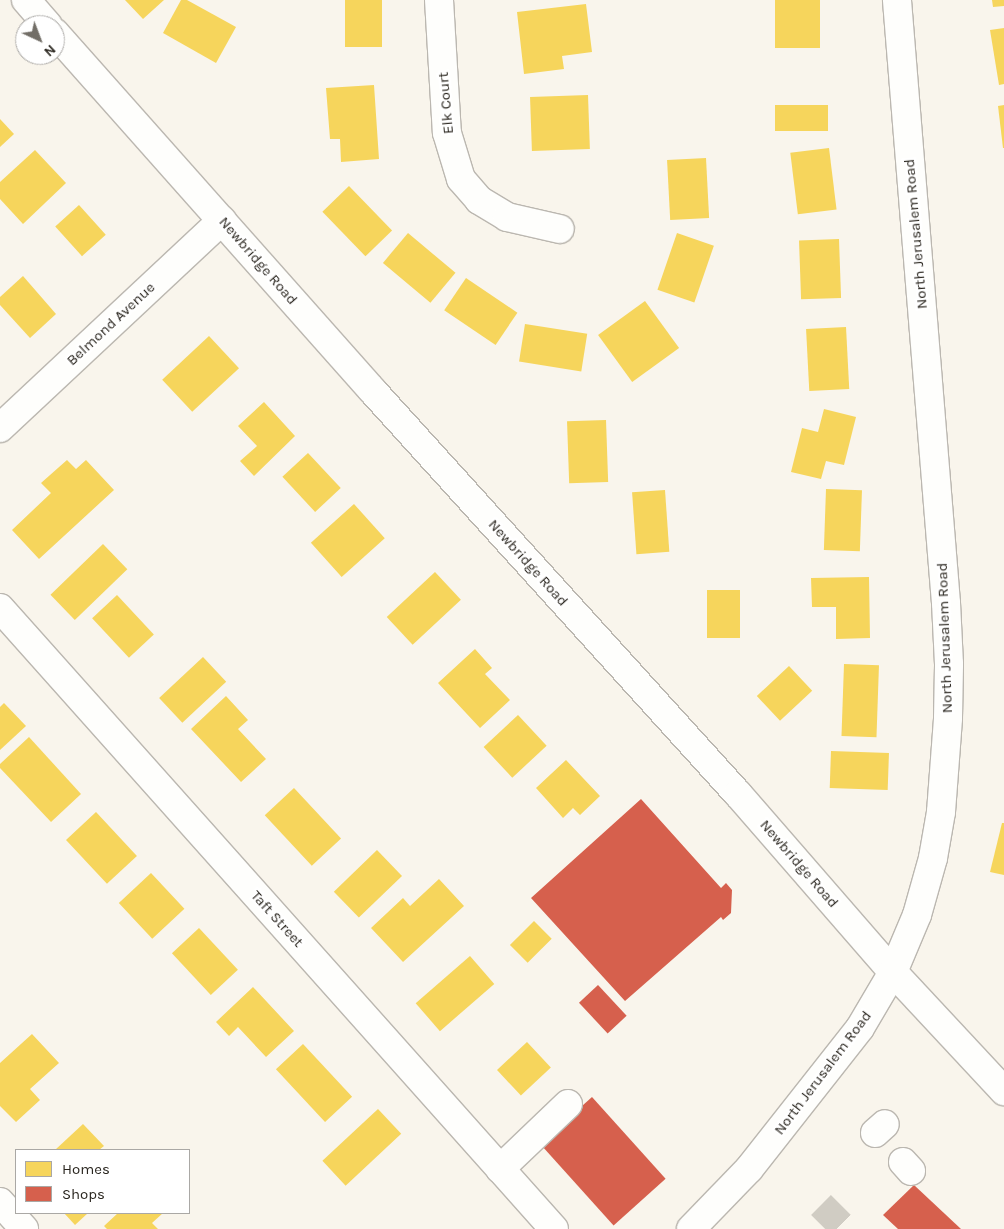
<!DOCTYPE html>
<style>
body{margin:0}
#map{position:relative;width:1004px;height:1229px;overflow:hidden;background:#f9f5ec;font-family:Karla,sans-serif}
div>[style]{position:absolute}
.homes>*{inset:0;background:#f6d55c;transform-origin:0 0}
.shops>*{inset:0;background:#d6604d;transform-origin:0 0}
.minor-tunnel>*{height:28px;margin-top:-14px;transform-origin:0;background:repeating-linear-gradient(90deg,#d0ccc3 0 28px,transparent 0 42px)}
.roads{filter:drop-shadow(1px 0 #bbb7b0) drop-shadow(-1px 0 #bbb7b0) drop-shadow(0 1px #bbb7b0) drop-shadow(0 -1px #bbb7b0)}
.minor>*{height:28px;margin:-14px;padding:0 14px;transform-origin:14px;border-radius:14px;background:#fefefc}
.major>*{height:28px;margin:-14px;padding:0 14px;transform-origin:14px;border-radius:14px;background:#fefefc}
span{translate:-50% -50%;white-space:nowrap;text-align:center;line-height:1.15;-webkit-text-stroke:5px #fff;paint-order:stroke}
.street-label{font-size:15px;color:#2a261f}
.legend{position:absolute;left:15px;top:1149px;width:175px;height:65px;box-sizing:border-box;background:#fff;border:1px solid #aaa8a5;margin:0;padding:6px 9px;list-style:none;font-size:15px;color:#2a261f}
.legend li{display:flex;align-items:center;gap:10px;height:25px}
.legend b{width:25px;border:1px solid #aaa8a5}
.north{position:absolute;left:15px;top:15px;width:50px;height:50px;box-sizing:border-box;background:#fff;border:1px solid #aaa8a5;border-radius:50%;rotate:137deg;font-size:14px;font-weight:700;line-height:20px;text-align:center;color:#2a261f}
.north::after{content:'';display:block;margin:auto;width:18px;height:22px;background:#726e67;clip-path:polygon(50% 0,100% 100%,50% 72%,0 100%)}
</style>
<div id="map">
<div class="homes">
<div style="clip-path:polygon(125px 0,164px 0,143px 19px)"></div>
<div style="clip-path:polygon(181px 0,187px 0,236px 27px,216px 63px,163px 33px)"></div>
<div style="left:345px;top:0;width:37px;height:47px"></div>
<div style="left:775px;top:0;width:45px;height:48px"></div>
<div style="clip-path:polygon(992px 0,1004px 0,1004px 6px,993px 7px)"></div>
<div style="clip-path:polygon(586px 4px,592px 52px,562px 56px,564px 69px,524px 74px,517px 12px)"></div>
<div style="clip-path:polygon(1004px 28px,1004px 84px,999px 85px,990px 30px)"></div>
<div style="clip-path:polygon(374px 85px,379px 159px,341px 162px,340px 139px,330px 139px,326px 88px)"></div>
<div style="left:588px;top:95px;width:54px;height:58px;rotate:88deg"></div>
<div style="left:775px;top:105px;width:53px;height:26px"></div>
<div style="clip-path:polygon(1004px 105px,1004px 148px,1003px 148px,998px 106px)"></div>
<div style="clip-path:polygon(0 119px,14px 134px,0 147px)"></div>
<div style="left:829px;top:148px;width:62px;height:39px;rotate:83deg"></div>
<div style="clip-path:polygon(35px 150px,66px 183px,23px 224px,0 199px,0 182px)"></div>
<div style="left:706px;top:158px;width:60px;height:39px;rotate:87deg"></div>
<div style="left:349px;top:186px;width:62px;height:37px;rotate:46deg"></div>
<div style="left:79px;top:205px;width:40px;height:32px;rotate:48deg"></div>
<div style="left:408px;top:233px;width:62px;height:39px;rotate:40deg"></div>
<div style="left:677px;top:233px;width:39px;height:60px;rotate:19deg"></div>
<div style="left:839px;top:239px;width:59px;height:40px;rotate:88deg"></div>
<div style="clip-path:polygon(23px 276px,56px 314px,30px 338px,0 305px,0 297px)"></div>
<div style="left:466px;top:278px;width:62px;height:39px;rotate:34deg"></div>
<div style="left:645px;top:301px;width:58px;height:58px;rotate:54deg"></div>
<div style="left:525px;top:324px;width:63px;height:38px;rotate:9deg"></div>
<div style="left:846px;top:327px;width:62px;height:40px;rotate:87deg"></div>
<div style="left:209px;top:336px;width:44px;height:64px;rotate:47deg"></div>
<div style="clip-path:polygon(264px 402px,295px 436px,254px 476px,240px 461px,257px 446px,238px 426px)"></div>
<div style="clip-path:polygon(824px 409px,856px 417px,844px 465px,826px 461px,821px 479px,791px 472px,802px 428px,818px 432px)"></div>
<div style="left:606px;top:420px;width:62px;height:39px;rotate:88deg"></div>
<div style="left:308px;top:453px;width:48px;height:35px;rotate:47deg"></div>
<div style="clip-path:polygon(67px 460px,76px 469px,86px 460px,114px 490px,39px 559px,12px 530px,51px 493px,41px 483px)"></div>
<div style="left:826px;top:489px;width:36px;height:61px;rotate:2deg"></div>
<div style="left:665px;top:490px;width:62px;height:33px;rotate:86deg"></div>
<div style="left:354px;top:504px;width:46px;height:58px;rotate:48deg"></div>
<div style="left:103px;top:544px;width:35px;height:73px;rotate:46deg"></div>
<div style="left:435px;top:572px;width:38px;height:66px;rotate:47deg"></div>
<div style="clip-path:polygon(869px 577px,870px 638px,836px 639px,836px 607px,812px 607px,811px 578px)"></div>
<div style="left:707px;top:590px;width:33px;height:48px"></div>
<div style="left:117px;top:595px;width:54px;height:34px;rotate:47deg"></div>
<div style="clip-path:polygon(475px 649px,492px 668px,485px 674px,510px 700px,480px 728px,438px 683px)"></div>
<div style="left:203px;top:657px;width:34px;height:60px;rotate:47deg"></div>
<div style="left:844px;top:664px;width:35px;height:72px;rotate:2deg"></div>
<div style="left:789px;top:666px;width:34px;height:44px;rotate:47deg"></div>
<div style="clip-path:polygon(226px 696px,248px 720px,238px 729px,266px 759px,241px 782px,191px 729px)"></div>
<div style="clip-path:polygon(4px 703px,26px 726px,0 750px,0 707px)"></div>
<div style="left:518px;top:715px;width:42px;height:47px;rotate:47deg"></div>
<div style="clip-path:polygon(29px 737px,81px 794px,51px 822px,0 768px,0 764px)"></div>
<div style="left:831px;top:751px;width:58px;height:37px;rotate:2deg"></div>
<div style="clip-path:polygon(566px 760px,600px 796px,580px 815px,573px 808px,563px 818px,536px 788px)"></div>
<div style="left:294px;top:788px;width:69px;height:40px;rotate:47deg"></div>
<div style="left:96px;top:812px;width:60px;height:41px;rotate:47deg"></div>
<div style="clip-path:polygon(1002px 823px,1004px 823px,1004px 875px,990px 872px)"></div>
<div style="left:377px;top:850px;width:36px;height:60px;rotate:46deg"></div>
<div style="left:151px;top:873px;width:49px;height:44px;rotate:47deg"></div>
<div style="clip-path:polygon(439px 879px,464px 906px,403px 962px,371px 928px,403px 898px,410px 906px)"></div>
<div style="left:534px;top:921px;width:25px;height:34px;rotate:45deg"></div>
<div style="left:199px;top:928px;width:57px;height:37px;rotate:47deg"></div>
<div style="left:470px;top:956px;width:37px;height:72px;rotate:49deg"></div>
<div style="clip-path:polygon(253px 987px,294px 1031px,266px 1057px,238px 1027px,229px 1036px,216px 1022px)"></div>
<div style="clip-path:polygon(32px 1034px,59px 1063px,30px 1089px,40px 1100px,16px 1122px,0 1106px,0 1063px)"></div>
<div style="left:527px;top:1042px;width:35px;height:41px;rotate:47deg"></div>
<div style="left:303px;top:1044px;width:72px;height:37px;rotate:47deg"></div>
<div style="left:378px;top:1109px;width:34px;height:76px;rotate:47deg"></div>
<div style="clip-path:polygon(83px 1124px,104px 1146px,99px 1150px,55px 1150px)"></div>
<div style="clip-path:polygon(64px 1213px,88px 1213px,75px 1225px)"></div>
<div style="clip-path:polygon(118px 1213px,163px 1213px,152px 1223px,158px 1229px,107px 1229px,104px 1226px)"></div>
</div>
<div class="shops">
<div style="clip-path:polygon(641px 799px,721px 888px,726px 883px,732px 890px,731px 913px,723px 920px,721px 917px,625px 1001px,531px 898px)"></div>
<div style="left:598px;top:985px;width:42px;height:26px;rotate:47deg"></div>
<div style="left:592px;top:1097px;width:110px;height:70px;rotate:48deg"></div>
<div style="clip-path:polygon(914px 1185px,961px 1229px,898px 1229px,883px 1215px)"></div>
</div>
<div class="minor-tunnel">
<div style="left:821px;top:1205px;width:30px;rotate:45deg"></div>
</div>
<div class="roads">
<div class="minor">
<div style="left:439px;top:0;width:133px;rotate:86.6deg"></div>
<div style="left:447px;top:133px;width:48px;rotate:73.1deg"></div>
<div style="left:461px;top:179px;width:28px;rotate:49deg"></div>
<div style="left:479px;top:200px;width:33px;rotate:31deg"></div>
<div style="left:507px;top:217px;width:54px;rotate:12.8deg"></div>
<div style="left:0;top:428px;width:304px;rotate:-43.1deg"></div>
<div style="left:0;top:608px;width:832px;rotate:48.26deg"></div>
<div style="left:875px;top:1133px;width:13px;rotate:-42deg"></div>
<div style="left:903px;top:1162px;width:12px;rotate:48deg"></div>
<div style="left:500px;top:1169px;width:94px;rotate:-43.7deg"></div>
<div style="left:0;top:1202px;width:36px;rotate:48deg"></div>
</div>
<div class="major">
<div style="left:26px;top:0;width:33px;rotate:49deg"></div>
<div style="left:55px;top:33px;width:477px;rotate:48.4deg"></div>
<div style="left:372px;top:390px;width:545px;rotate:47.83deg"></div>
<div style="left:738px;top:794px;width:236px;rotate:49deg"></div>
<div style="left:893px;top:972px;width:163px;rotate:47deg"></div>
<div style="left:691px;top:1229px;width:83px;rotate:-46deg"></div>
<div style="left:749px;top:1169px;width:179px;rotate:-51.8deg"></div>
<div style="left:860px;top:1028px;width:65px;rotate:-59.5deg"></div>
<div style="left:893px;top:972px;width:62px;rotate:-67.2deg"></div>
<div style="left:917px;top:915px;width:59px;rotate:-74.3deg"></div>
<div style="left:933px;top:858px;width:47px;rotate:-80.1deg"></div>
<div style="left:941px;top:812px;width:94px;rotate:-85.7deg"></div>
<div style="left:948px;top:718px;width:54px;rotate:-88.9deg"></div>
<div style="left:949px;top:664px;width:61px;rotate:-92.8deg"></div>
<div style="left:946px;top:603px;width:605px;rotate:-94.65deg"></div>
</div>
</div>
<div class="street-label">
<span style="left:446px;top:103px;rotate:-95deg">Elk Court</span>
<span style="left:916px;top:234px;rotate:-95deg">North Jerusalem Road</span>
<span style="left:258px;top:261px;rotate:49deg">Newbridge Road</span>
<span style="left:111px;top:324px;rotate:-43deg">Belmond Avenue</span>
<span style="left:528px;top:563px;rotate:48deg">Newbridge Road</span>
<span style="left:945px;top:638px;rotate:-92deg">North Jerusalem Road</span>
<span style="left:799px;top:864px;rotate:49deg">Newbridge Road</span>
<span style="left:277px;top:919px;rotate:48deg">Taft Street</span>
<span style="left:823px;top:1073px;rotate:-53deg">North Jerusalem Road</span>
</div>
<ul class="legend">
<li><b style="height:14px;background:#f6d55c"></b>Homes</li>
<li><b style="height:14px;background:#d6604d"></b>Shops</li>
</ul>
<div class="north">N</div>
</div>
